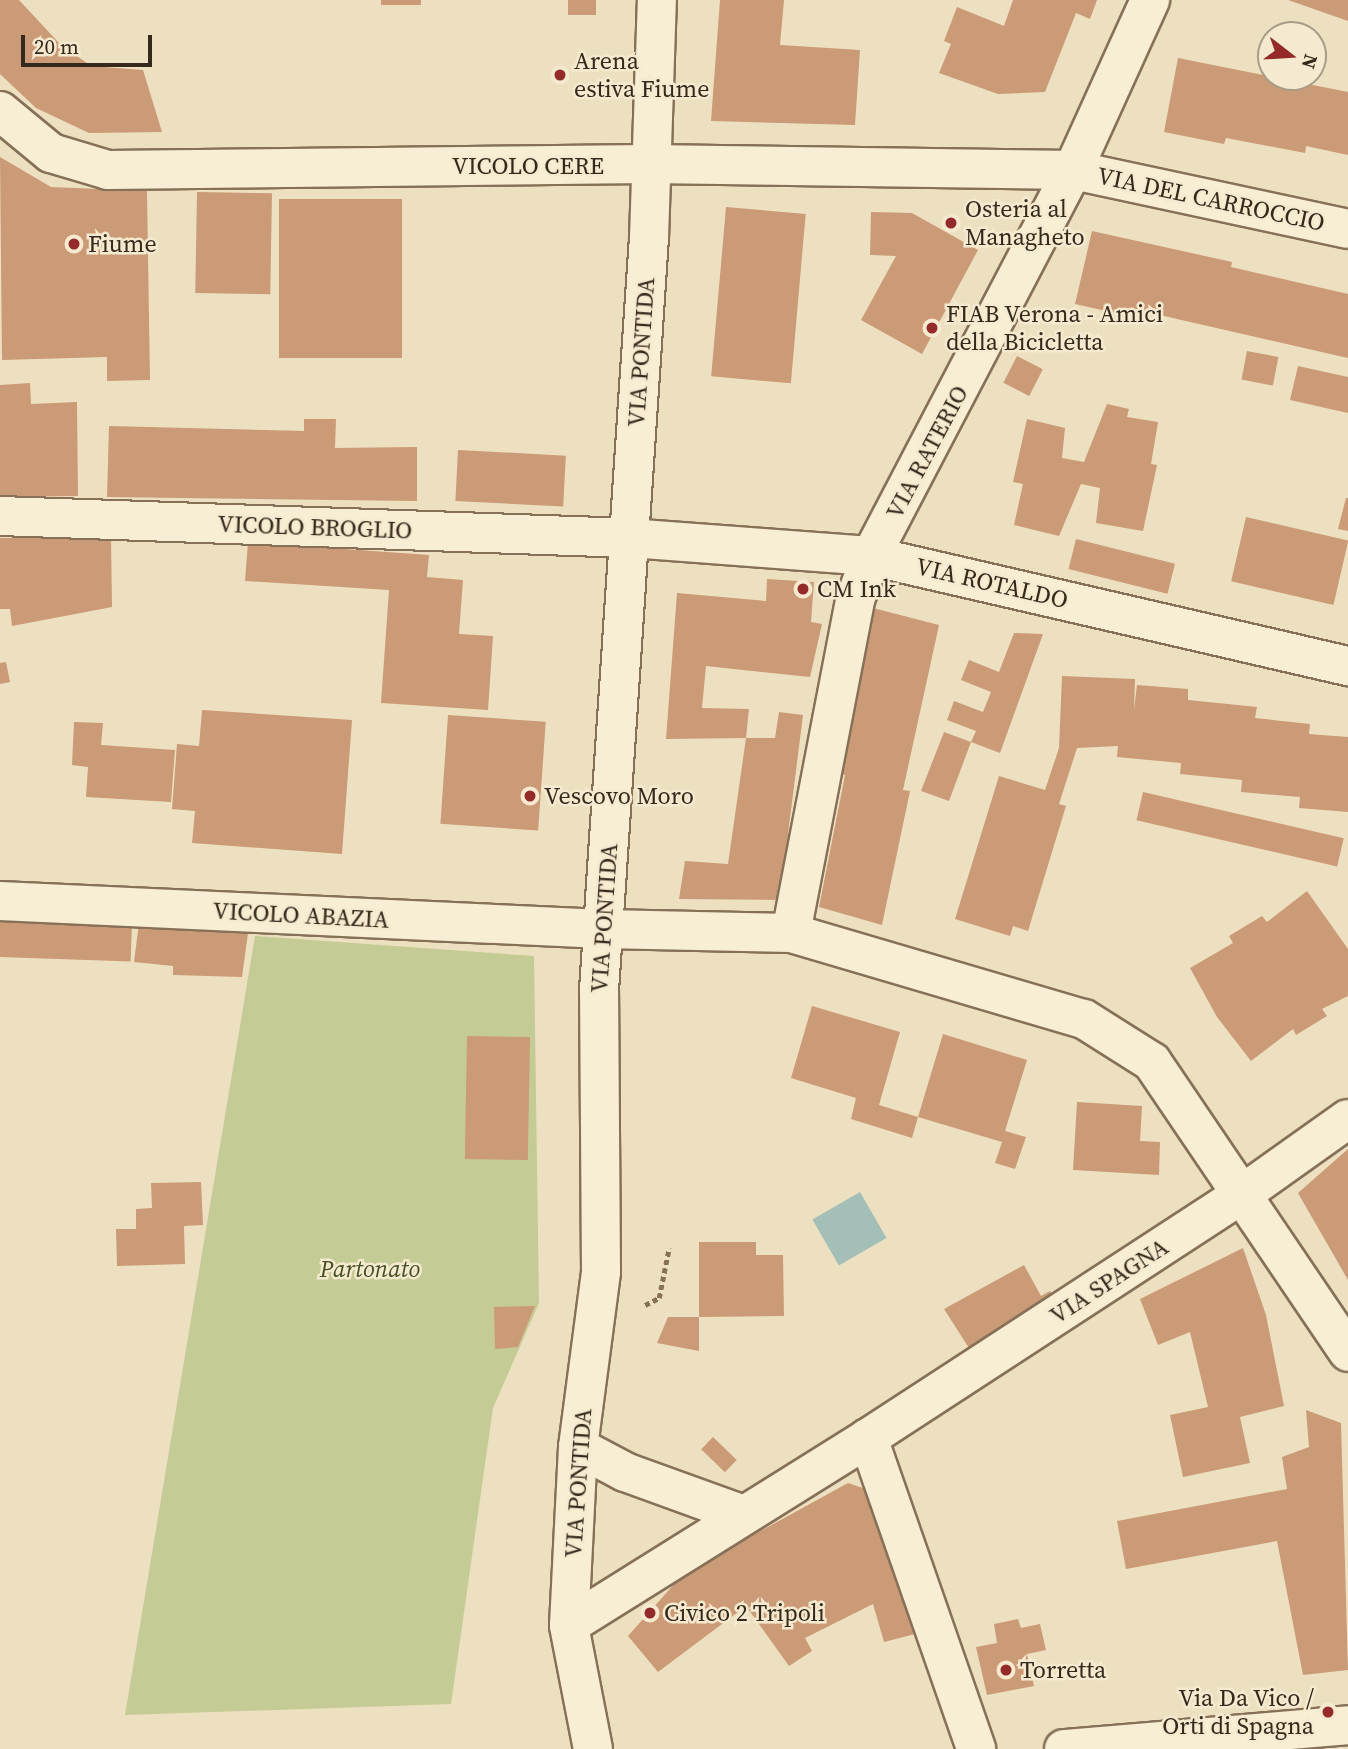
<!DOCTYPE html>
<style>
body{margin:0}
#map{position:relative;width:1348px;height:1749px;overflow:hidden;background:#ede0c0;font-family:"Source Serif 4",serif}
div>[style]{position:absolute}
.green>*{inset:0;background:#c4cb94}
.water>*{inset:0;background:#a3bfb7;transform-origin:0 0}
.building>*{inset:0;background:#cb9a76;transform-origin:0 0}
.path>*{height:4.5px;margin-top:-2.25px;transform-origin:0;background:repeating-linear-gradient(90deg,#867158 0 5px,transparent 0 8.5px)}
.roads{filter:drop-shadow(2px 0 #867158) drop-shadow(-2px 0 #867158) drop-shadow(0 2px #867158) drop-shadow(0 -2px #867158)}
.minor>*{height:38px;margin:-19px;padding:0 19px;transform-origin:19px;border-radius:19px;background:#f8eed3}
.tertiary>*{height:38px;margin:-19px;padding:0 19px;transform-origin:19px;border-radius:19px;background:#f8eed3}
.dots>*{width:19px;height:19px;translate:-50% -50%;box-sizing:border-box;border:4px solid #f5eacf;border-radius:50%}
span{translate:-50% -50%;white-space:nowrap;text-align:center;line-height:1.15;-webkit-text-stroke:5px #f5eacf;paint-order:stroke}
.poi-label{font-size:24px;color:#35291c}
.left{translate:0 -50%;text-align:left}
.right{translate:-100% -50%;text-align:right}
.street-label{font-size:24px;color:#35291c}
.park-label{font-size:24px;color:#455223;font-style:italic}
.north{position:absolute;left:1257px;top:21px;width:70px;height:70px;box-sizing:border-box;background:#f5eacf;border:2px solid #a89d87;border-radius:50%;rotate:107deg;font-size:19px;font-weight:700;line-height:28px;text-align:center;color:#35291c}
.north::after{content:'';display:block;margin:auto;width:24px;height:32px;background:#942a29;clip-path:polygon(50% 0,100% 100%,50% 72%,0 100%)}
.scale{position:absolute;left:21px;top:35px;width:131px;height:32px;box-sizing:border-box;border:4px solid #35291c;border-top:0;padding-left:9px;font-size:21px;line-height:24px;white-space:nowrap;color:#35291c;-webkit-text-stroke:5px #f5eacf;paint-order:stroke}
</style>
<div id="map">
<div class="green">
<div style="clip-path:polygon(255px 936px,534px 956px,539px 1303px,493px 1408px,451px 1704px,125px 1715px)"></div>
</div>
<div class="water">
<div style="left:860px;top:1192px;width:53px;height:55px;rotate:60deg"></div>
</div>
<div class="building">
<div style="clip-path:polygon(0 0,19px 0,60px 44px,91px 66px,143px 70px,162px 132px,89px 133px,36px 108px,0 74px)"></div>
<div style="left:381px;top:0;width:40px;height:5px"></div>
<div style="left:568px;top:0;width:28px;height:15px"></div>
<div style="clip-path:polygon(720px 0,784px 0,780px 45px,860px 50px,855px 125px,711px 121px)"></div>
<div style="clip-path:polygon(1013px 0,1097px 0,1090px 19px,1076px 13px,1045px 92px,998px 94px,939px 73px,951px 44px,944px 41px,957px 7px,1004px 26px)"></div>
<div style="clip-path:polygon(1288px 0,1348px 0,1348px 21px)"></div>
<div style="clip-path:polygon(1178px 58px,1348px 92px,1348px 155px,1306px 146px,1305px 153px,1226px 138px,1224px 144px,1164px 132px)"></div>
<div style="clip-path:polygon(0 157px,51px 187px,147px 191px,150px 380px,107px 381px,107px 357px,2px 360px)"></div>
<div style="left:197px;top:192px;width:75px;height:101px;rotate:1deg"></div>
<div style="left:279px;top:199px;width:123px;height:159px"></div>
<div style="left:726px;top:207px;width:80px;height:170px;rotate:5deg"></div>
<div style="clip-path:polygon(871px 212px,912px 213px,978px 250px,922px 354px,861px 320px,896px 256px,870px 255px)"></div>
<div style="clip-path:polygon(1092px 231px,1232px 262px,1231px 267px,1348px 294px,1348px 358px,1138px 310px,1137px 318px,1075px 304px)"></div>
<div style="left:1247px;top:351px;width:32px;height:29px;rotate:11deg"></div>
<div style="left:1017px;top:356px;width:29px;height:30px;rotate:27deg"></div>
<div style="clip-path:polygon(1298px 366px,1348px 377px,1348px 413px,1290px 400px)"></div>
<div style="clip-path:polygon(30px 383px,31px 404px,77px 402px,78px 496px,0 497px,0 385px)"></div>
<div style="clip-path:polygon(1107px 404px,1129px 409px,1127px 417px,1158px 422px,1151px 464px,1157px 465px,1143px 531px,1096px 523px,1100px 488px,1081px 484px,1059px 536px,1014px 525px,1023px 484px,1013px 482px,1027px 419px,1065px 428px,1062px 458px,1084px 462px)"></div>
<div style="clip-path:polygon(304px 419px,336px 419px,335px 448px,417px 447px,417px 501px,107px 497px,109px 426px,304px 431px)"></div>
<div style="left:458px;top:450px;width:108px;height:51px;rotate:3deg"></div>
<div style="clip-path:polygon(1346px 498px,1348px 498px,1348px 531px,1338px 529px)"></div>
<div style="left:1246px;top:517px;width:105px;height:66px;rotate:13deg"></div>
<div style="clip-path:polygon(0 538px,111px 538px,112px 607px,12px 626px,10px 609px,0 609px)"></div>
<div style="left:1076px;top:539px;width:102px;height:31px;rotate:14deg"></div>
<div style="clip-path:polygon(248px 542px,429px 555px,427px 577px,463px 580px,459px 634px,493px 636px,488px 710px,381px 703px,389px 590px,245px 581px)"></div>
<div style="clip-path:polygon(767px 579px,814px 582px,811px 622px,822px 624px,810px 677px,706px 666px,702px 708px,749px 709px,746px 738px,666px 739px,677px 593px,766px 601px)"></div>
<div style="clip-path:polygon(873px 608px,939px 625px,903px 790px,910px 791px,882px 925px,819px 907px,845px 775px,836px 773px)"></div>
<div style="clip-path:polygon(1014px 633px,1043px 634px,1000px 753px,971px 742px,949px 801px,921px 791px,944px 732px,971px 742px,976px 731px,947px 720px,954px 701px,983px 712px,991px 692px,961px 680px,969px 660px,999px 672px)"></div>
<div style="clip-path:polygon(6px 662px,10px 682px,0 684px,0 663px)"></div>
<div style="clip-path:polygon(1062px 676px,1135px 679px,1134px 710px,1137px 685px,1188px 689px,1188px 700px,1257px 707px,1255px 718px,1310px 724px,1309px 734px,1348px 737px,1348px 812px,1299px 808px,1300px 797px,1241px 792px,1242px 780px,1180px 774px,1181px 763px,1117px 757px,1118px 746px,1077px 748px,1059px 804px,1066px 806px,1028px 931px,1013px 926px,1010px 936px,955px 919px,999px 776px,1045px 790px,1059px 748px)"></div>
<div style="clip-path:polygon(202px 710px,352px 720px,342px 854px,192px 843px,195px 811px,172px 809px,177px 744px,199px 746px)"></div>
<div style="clip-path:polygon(779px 712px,803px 715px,788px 834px,803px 836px,790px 900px,679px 899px,685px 861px,728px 864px,746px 738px,775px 738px)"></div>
<div style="left:448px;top:715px;width:98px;height:109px;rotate:4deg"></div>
<div style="clip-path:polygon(74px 722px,103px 723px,101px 745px,175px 750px,171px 802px,86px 797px,88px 767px,72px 765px)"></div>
<div style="left:1143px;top:792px;width:206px;height:29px;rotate:13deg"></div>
<div style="clip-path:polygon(1307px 891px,1348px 949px,1348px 996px,1322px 1009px,1327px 1016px,1296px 1035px,1293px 1029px,1251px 1061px,1217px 1017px,1190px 968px,1233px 943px,1229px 936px,1262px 916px,1267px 922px)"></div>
<div style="left:0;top:920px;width:132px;height:37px;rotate:2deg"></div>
<div style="clip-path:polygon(139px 923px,248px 933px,242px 977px,173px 975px,173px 966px,134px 962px)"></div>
<div style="clip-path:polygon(812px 1006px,900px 1032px,879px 1105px,918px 1117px,943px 1034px,1027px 1060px,1005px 1131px,1026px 1137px,1015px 1169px,995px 1163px,1002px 1142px,918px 1117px,912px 1138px,851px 1119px,856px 1098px,791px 1078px)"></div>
<div style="left:467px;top:1036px;width:63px;height:123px;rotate:1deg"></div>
<div style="clip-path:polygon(1077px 1102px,1142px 1106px,1140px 1141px,1160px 1142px,1159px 1175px,1073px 1170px)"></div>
<div style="clip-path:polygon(1348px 1149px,1348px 1280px,1298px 1193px)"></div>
<div style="clip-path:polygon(201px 1182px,203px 1225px,184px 1226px,185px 1264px,117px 1266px,116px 1229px,136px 1229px,136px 1209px,152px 1208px,151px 1183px)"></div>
<div style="clip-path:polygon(699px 1242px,756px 1242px,756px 1255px,783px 1255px,784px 1316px,699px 1317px)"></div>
<div style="clip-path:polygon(1243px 1248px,1266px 1315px,1284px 1406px,1240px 1417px,1250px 1463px,1183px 1477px,1170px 1415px,1208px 1407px,1190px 1332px,1158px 1345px,1140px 1299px)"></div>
<div style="clip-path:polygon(1024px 1265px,1041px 1296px,1050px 1291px,1054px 1299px,969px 1348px,944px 1309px)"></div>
<div style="clip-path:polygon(535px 1306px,518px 1347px,495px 1349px,494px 1307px)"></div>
<div style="clip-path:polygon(668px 1317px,699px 1317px,699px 1351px,657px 1343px)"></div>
<div style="clip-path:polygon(1306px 1410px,1341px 1423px,1348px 1670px,1303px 1675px,1277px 1541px,1126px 1569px,1117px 1521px,1287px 1489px,1282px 1457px,1309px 1447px)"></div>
<div style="left:713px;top:1437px;width:33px;height:17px;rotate:44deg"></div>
<div style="clip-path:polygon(848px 1483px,872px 1491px,915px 1634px,884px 1642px,873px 1604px,805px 1638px,812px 1651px,789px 1666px,746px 1606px,658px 1672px,628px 1636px,684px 1573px)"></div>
<div style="clip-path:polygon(1018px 1619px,1021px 1628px,1040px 1624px,1046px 1650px,1027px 1654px,1034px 1686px,987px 1695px,976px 1647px,997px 1643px,994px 1624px)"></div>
</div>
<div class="path">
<div style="left:645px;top:1305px;width:16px;rotate:-27deg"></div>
<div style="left:659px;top:1298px;width:51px;rotate:-78.7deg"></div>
</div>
<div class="roads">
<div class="minor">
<div style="left:0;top:111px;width:66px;rotate:39.5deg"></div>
<div style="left:51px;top:153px;width:59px;rotate:16.6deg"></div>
<div style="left:108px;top:170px;width:542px;rotate:-0.63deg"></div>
<div style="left:650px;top:164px;width:423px;rotate:0.8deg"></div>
<div style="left:1073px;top:170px;width:281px;rotate:12.1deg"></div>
<div style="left:0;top:516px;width:630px;rotate:2deg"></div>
<div style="left:630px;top:538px;width:242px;rotate:4.3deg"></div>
<div style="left:871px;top:556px;width:490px;rotate:13deg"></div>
<div style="left:0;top:901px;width:604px;rotate:2.66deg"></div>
<div style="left:603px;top:929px;width:188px;rotate:1.2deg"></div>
<div style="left:791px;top:933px;width:305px;rotate:16.4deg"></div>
<div style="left:1084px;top:1019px;width:80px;rotate:32.3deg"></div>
<div style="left:1152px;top:1062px;width:350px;rotate:55.9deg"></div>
<div style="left:791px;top:933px;width:342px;rotate:-79.1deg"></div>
<div style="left:856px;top:597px;width:44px;rotate:-69.9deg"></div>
<div style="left:871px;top:556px;width:436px;rotate:-62.4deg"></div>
<div style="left:1073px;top:170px;width:187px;rotate:-65.6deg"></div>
<div style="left:868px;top:1438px;width:329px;rotate:70.8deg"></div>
<div style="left:578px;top:1447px;width:53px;rotate:28deg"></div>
<div style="left:625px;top:1472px;width:123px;rotate:19.9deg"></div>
<div style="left:569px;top:1625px;width:353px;rotate:-32deg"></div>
<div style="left:868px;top:1438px;width:445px;rotate:-33.1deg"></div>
<div style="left:1241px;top:1195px;width:131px;rotate:-35.4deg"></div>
</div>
<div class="tertiary">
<div style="left:593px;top:1749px;width:126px;rotate:-101deg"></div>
<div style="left:569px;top:1625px;width:178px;rotate:-87.1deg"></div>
<div style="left:578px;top:1447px;width:177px;rotate:-82.5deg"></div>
<div style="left:601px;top:1272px;width:282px;rotate:-90.4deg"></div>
<div style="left:599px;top:990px;width:754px;rotate:-86.2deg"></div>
<div style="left:649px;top:238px;width:238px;rotate:-88.1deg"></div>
<div style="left:1064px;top:1749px;width:285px;rotate:-4.8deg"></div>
</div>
</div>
<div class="dots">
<div style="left:560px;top:75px;background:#942a29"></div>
<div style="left:951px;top:223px;background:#942a29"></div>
<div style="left:74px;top:244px;background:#942a29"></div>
<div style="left:932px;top:328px;background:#942a29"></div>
<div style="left:803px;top:589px;background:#942a29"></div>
<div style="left:530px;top:796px;background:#942a29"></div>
<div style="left:650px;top:1613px;background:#942a29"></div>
<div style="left:1006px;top:1670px;background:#942a29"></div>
<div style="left:1328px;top:1712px;background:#942a29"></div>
</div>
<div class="poi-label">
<span class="left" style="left:574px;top:75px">Arena<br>estiva Fiume</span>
<span class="left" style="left:965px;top:223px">Osteria al<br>Managheto</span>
<span class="left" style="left:88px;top:244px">Fiume</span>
<span class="left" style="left:946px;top:328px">FIAB Verona - Amici<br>della Bicicletta</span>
<span class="left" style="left:817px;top:589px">CM Ink</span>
<span class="left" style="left:544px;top:796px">Vescovo Moro</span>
<span class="left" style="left:664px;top:1613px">Civico 2 Tripoli</span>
<span class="left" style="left:1020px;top:1670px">Torretta</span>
<span class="right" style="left:1314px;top:1712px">Via Da Vico /<br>Orti di Spagna</span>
</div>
<div class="street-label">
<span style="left:528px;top:166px">VICOLO CERE</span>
<span style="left:1211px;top:199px;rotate:12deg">VIA DEL CARROCCIO</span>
<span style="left:641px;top:352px;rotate:-86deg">VIA PONTIDA</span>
<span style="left:927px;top:452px;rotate:-62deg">VIA RATERIO</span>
<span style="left:315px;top:527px;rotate:2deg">VICOLO BROGLIO</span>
<span style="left:992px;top:583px;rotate:13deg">VIA ROTALDO</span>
<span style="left:301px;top:915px;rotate:3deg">VICOLO ABAZIA</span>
<span style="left:604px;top:918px;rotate:-86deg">VIA PONTIDA</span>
<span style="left:1109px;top:1281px;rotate:-33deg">VIA SPAGNA</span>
<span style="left:578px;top:1483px;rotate:-86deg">VIA PONTIDA</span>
</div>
<div class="park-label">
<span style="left:370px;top:1269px">Partonato</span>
</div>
<div class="north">N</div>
<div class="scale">20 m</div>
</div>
